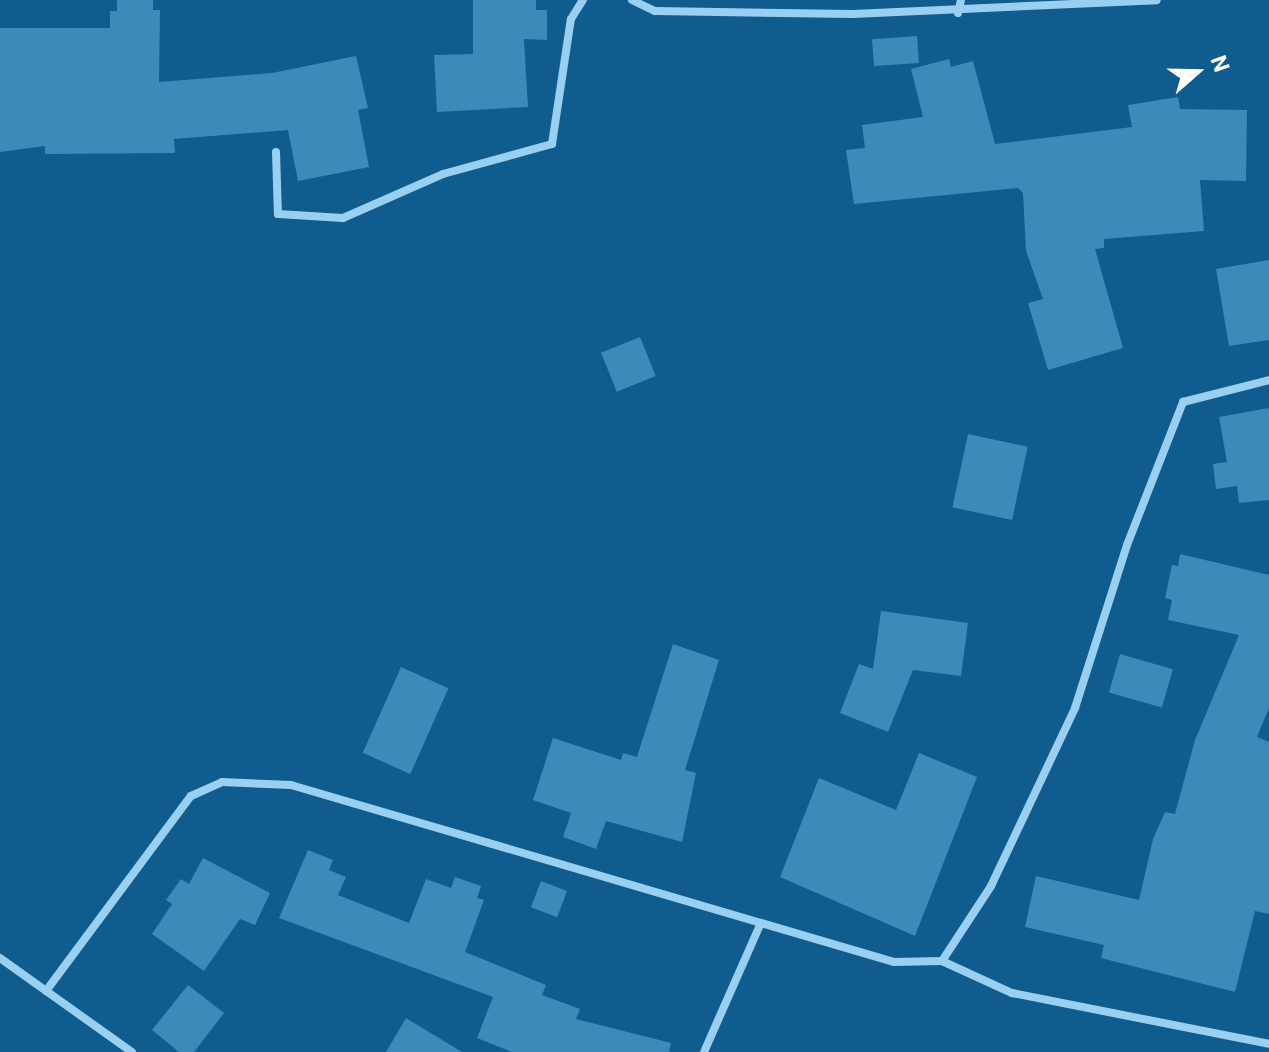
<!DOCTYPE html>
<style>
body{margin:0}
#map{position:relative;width:1269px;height:1052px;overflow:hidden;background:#105c8e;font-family:Roboto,sans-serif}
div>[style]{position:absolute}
.building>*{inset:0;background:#3d89b9;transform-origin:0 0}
.street>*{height:8px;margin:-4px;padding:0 4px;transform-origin:4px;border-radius:4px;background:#99d0f2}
span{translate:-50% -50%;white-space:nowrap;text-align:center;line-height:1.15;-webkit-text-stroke:8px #105c8e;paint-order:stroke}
.north{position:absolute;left:1157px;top:32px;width:80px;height:80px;-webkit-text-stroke:6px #105c8e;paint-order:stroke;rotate:70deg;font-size:22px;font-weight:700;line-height:32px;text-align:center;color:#fff}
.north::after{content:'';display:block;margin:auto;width:28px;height:36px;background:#fff;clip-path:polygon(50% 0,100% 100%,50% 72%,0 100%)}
</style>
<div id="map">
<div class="building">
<div style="clip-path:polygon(117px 0,153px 0,153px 10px,160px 10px,159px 82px,272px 73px,356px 56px,368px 108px,358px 110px,369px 167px,298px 181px,288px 130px,174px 139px,175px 153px,45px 154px,45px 146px,0 152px,0 28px,110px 28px,110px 11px,117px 11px)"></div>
<div style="clip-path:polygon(473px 0,536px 0,536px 10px,547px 10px,547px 40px,524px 39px,528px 107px,437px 112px,434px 55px,473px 54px)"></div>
<div style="left:917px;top:36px;width:27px;height:45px;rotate:86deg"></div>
<div style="clip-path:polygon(949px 59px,951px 67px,973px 61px,995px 144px,1132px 127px,1128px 105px,1178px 97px,1180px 109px,1247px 110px,1246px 181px,1200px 180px,1204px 231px,1104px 239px,1104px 248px,1095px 249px,1123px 348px,1048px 370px,1028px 303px,1043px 299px,1026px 251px,1023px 193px,1018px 188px,854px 204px,846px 150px,865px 148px,862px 125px,923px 117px,911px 69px)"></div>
<div style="clip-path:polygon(1269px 260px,1269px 340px,1229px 346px,1216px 269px)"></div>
<div style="left:640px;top:337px;width:42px;height:42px;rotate:68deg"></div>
<div style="clip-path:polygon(1269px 408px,1269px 500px,1239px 503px,1237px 486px,1216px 489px,1213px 464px,1227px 462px,1219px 417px)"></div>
<div style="left:968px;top:434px;width:61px;height:75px;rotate:12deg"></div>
<div style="clip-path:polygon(1180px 554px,1269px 575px,1269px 708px,1257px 737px,1269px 742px,1269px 914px,1255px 911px,1235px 992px,1101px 958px,1104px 945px,1025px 927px,1036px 876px,1139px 900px,1153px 839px,1165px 812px,1175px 814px,1195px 740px,1239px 635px,1168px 620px,1172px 600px,1165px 598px,1172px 565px,1178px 566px)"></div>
<div style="clip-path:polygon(881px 611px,968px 623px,961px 676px,913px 670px,888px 732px,840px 713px,859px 664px,873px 669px)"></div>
<div style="clip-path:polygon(673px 644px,719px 660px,685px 770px,696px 773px,682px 842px,606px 821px,596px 849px,563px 837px,571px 813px,533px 800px,553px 738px,621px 760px,623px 753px,637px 757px)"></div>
<div style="left:1120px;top:654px;width:55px;height:40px;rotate:16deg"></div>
<div style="left:401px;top:667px;width:52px;height:94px;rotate:24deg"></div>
<div style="clip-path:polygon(919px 753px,977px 777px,915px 936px,780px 877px,819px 778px,896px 810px)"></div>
<div style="clip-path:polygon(308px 850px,333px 860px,329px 870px,346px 877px,338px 895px,409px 923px,426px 879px,451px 888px,455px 877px,481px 886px,477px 898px,484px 900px,465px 952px,546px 985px,542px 995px,580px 1009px,576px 1019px,671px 1043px,669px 1052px,512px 1052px,477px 1038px,493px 997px,279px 918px)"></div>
<div style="clip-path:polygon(203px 858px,270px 893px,255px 925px,240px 919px,204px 971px,152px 934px,172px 904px,166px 900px,181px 879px,189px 884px)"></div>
<div style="left:541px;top:881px;width:28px;height:28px;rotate:21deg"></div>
<div style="clip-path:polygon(188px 985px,224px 1013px,194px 1052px,179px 1052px,152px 1030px)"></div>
<div style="clip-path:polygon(406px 1018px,462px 1052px,386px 1052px)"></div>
</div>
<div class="street">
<div style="left:632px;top:0;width:25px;rotate:26deg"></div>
<div style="left:655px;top:11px;width:198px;rotate:0.9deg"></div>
<div style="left:853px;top:14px;width:304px;rotate:-2.6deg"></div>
<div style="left:958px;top:13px;width:13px;rotate:-77deg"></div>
<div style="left:276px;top:152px;width:62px;rotate:88.2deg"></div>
<div style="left:278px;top:214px;width:65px;rotate:3.5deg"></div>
<div style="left:343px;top:218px;width:109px;rotate:-23.7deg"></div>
<div style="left:443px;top:174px;width:113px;rotate:-15.4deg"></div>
<div style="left:552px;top:144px;width:126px;rotate:-81.4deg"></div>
<div style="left:571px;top:19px;width:22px;rotate:-58deg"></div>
<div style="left:0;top:958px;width:162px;rotate:35.5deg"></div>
<div style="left:942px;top:961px;width:90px;rotate:-56.8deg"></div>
<div style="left:991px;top:886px;width:197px;rotate:-64.7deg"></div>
<div style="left:1075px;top:708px;width:171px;rotate:-72.3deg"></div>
<div style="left:1127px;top:545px;width:154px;rotate:-68.6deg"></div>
<div style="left:1183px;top:402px;width:89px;rotate:-14.3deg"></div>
<div style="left:46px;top:991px;width:243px;rotate:-53.4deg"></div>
<div style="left:191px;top:796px;width:34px;rotate:-24deg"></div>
<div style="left:222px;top:782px;width:69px;rotate:2.5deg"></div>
<div style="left:291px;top:785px;width:628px;rotate:16.36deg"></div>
<div style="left:894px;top:962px;width:48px;rotate:-1.2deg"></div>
<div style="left:942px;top:961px;width:77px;rotate:24.6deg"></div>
<div style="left:1012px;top:993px;width:262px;rotate:11.2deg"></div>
<div style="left:704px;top:1052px;width:141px;rotate:-66.2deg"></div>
</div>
<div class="north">N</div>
</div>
